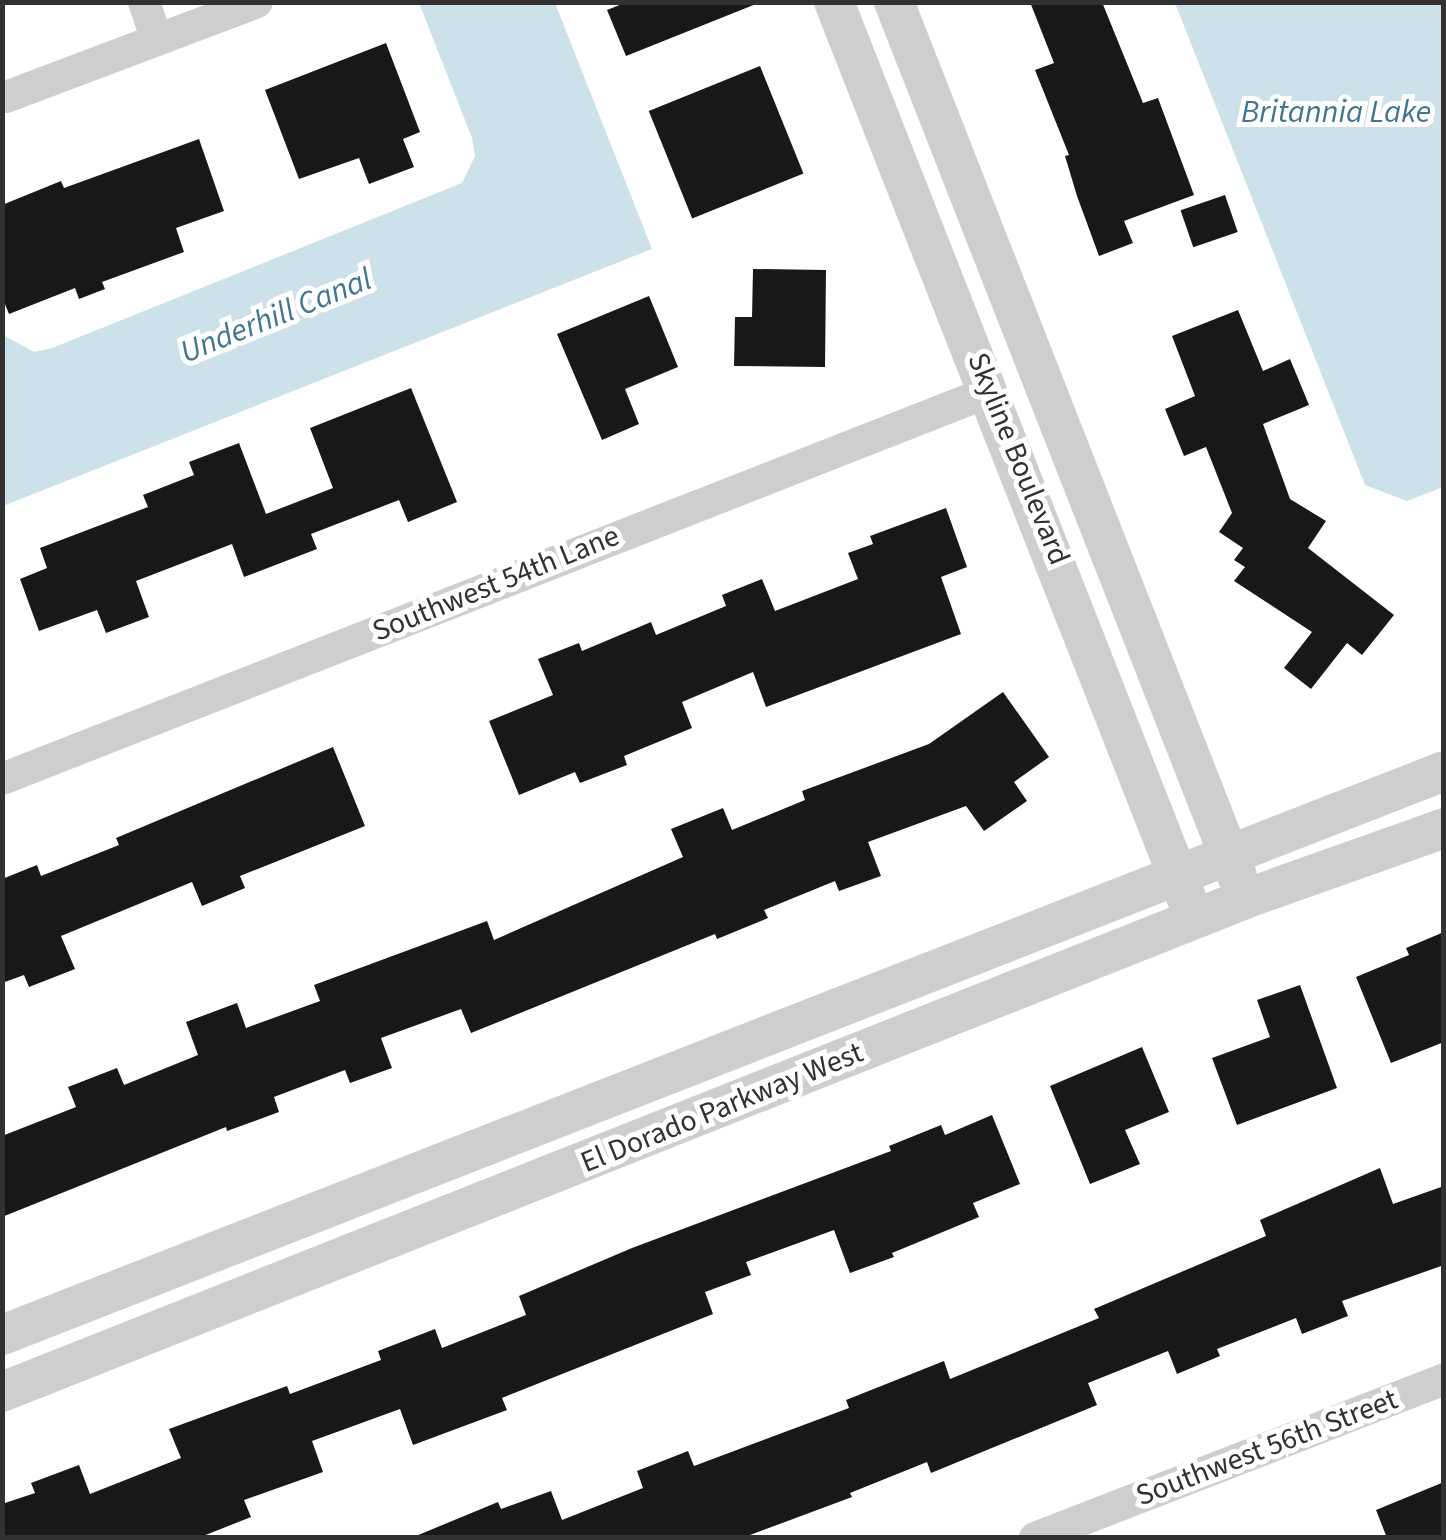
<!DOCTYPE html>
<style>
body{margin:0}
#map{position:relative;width:1446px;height:1540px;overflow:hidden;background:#fff;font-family:"Source Sans 3",sans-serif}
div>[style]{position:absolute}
.water>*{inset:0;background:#cde1eb}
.building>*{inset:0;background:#181818;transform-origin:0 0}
.minor>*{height:32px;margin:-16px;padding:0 16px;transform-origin:16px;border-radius:16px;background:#cecece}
.tertiary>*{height:40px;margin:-20px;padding:0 20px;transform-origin:20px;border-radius:20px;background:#cecece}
span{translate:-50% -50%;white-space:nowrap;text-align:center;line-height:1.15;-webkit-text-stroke:10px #fff;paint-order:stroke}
.street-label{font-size:30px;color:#313131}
.water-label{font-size:32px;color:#42758f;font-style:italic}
.frame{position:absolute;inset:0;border:5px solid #313131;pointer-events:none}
</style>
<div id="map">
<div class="water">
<div style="clip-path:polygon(419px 3px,555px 3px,652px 249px,3px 506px,3px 335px,34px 352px,52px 348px,462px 183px,475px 156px,472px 138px)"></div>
<div style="clip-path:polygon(1175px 3px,1443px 3px,1443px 487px,1407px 501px,1365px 485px)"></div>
</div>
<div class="building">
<div style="clip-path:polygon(627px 2px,756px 2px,756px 4px,626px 56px,607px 10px)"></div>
<div style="clip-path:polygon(1030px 2px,1102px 2px,1143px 103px,1158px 98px,1194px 195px,1124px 221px,1133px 243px,1099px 256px,1077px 196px,1065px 156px,1069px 155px,1035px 70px,1054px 63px)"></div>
<div style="clip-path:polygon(386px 43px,420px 132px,403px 139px,414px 167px,369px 184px,359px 158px,299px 179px,265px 90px)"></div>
<div style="left:760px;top:66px;width:116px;height:120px;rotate:68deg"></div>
<div style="clip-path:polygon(199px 139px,224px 211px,176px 228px,184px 252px,102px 282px,105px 289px,79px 299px,75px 288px,9px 314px,2px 297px,2px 205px,61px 181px,64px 188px)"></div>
<div style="left:1225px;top:195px;width:39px;height:47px;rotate:71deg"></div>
<div style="clip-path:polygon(753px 269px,826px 270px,825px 367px,734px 366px,735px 317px,752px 317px)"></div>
<div style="clip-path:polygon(649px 296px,678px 367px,625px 389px,639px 424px,602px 440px,557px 334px)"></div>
<div style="clip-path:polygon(1238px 310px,1263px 371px,1290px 359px,1309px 405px,1263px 424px,1290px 499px,1326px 521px,1308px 548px,1394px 615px,1362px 655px,1347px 643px,1311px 689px,1284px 668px,1312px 632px,1234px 581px,1245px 567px,1234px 560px,1243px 548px,1219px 532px,1232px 513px,1206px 447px,1184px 456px,1165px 409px,1195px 396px,1172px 336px)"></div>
<div style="clip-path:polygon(411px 388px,457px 502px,408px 522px,399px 500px,311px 534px,317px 549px,244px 577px,232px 544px,136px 581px,149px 617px,106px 633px,97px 610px,39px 631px,20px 579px,47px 568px,40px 548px,148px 507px,143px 495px,194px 475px,189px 462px,239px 443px,266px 514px,333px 488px,310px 428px)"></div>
<div style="clip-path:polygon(946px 508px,967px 567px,941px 577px,961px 634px,766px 707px,753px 672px,682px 702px,692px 728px,624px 756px,627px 765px,580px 783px,575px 772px,519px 795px,489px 721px,553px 695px,538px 659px,579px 643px,582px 651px,651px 622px,656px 635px,726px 606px,722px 595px,762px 579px,775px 611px,858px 579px,848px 553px,873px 544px,870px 536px)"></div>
<div style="clip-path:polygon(1003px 692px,1049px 757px,1014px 782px,1027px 801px,984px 831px,966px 806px,868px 842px,881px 876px,839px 891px,835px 881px,764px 910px,768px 918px,717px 939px,715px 934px,471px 1033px,461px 1009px,381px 1038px,392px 1068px,350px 1083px,345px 1070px,274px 1097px,279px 1112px,227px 1131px,226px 1127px,2px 1217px,2px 1136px,76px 1107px,68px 1087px,117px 1068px,124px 1085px,198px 1055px,186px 1022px,237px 1003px,246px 1028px,320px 1001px,314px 985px,487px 921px,494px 940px,683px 857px,671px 829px,723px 808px,732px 830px,805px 800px,802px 791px,929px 744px)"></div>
<div style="clip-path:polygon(333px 747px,365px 826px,240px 876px,245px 888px,202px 906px,192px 882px,61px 936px,75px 969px,29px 987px,24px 975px,2px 983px,2px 879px,37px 865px,41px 876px,119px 845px,116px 838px)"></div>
<div style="clip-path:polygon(1444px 932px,1444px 1042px,1391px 1063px,1356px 977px,1409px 955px,1406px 948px)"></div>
<div style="clip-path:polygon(1300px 985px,1337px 1088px,1237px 1125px,1212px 1058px,1270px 1037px,1257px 1000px)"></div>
<div style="clip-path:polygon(1142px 1047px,1169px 1112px,1125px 1130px,1140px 1164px,1090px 1184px,1050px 1086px)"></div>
<div style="clip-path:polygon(992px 1115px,1020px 1184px,973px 1203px,979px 1217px,892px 1253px,894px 1257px,850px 1273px,834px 1230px,746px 1262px,751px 1275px,705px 1292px,713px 1314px,502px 1398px,507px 1410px,413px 1445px,400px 1409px,312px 1441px,323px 1472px,244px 1500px,251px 1517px,198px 1538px,2px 1538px,2px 1504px,35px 1493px,31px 1483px,79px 1465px,90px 1494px,181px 1458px,169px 1429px,287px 1386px,290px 1394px,381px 1360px,378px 1351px,435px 1329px,442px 1348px,526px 1315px,519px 1296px,632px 1248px,891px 1151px,889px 1146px,941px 1125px,945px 1135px)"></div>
<div style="clip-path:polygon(1380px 1168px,1393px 1204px,1444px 1186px,1444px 1265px,1342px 1301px,1348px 1316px,1302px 1334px,1296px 1318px,1217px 1349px,1220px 1356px,1177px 1374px,1168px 1351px,1088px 1383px,1097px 1405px,931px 1473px,927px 1462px,850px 1493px,852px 1497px,742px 1538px,411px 1538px,498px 1502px,501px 1509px,551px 1491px,562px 1520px,643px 1488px,637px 1471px,688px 1451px,694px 1466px,849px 1408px,846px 1400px,944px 1361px,950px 1379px,1099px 1318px,1094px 1309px,1266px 1236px,1260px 1220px)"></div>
<div style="clip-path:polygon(1444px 1482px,1444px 1538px,1387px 1538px,1376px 1510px)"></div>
</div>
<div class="minor">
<div style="left:144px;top:2px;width:40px;rotate:71.1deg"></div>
<div style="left:6px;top:97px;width:268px;rotate:-20.7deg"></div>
<div style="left:2px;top:779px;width:1062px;rotate:-21.42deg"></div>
<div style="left:1035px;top:1538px;width:439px;rotate:-21.2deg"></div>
</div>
<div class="tertiary">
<div style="left:834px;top:2px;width:962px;rotate:68.53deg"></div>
<div style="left:894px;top:2px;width:939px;rotate:68.57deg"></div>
<div style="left:2px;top:1335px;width:1548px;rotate:-21.36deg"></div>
<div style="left:2px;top:1392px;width:1337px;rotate:-21.63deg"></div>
<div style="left:1245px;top:899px;width:211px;rotate:-19.6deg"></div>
</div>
<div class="street-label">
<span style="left:1018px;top:459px;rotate:68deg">Skyline Boulevard</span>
<span style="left:496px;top:584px;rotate:-22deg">Southwest 54th Lane</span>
<span style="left:722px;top:1108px;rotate:-22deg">El Dorado Parkway West</span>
<span style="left:1267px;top:1448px;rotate:-21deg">Southwest 56th Street</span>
</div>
<div class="water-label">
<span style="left:1336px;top:112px">Britannia Lake</span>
<span style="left:276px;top:316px;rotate:-22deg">Underhill Canal</span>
</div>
<div class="frame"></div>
</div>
